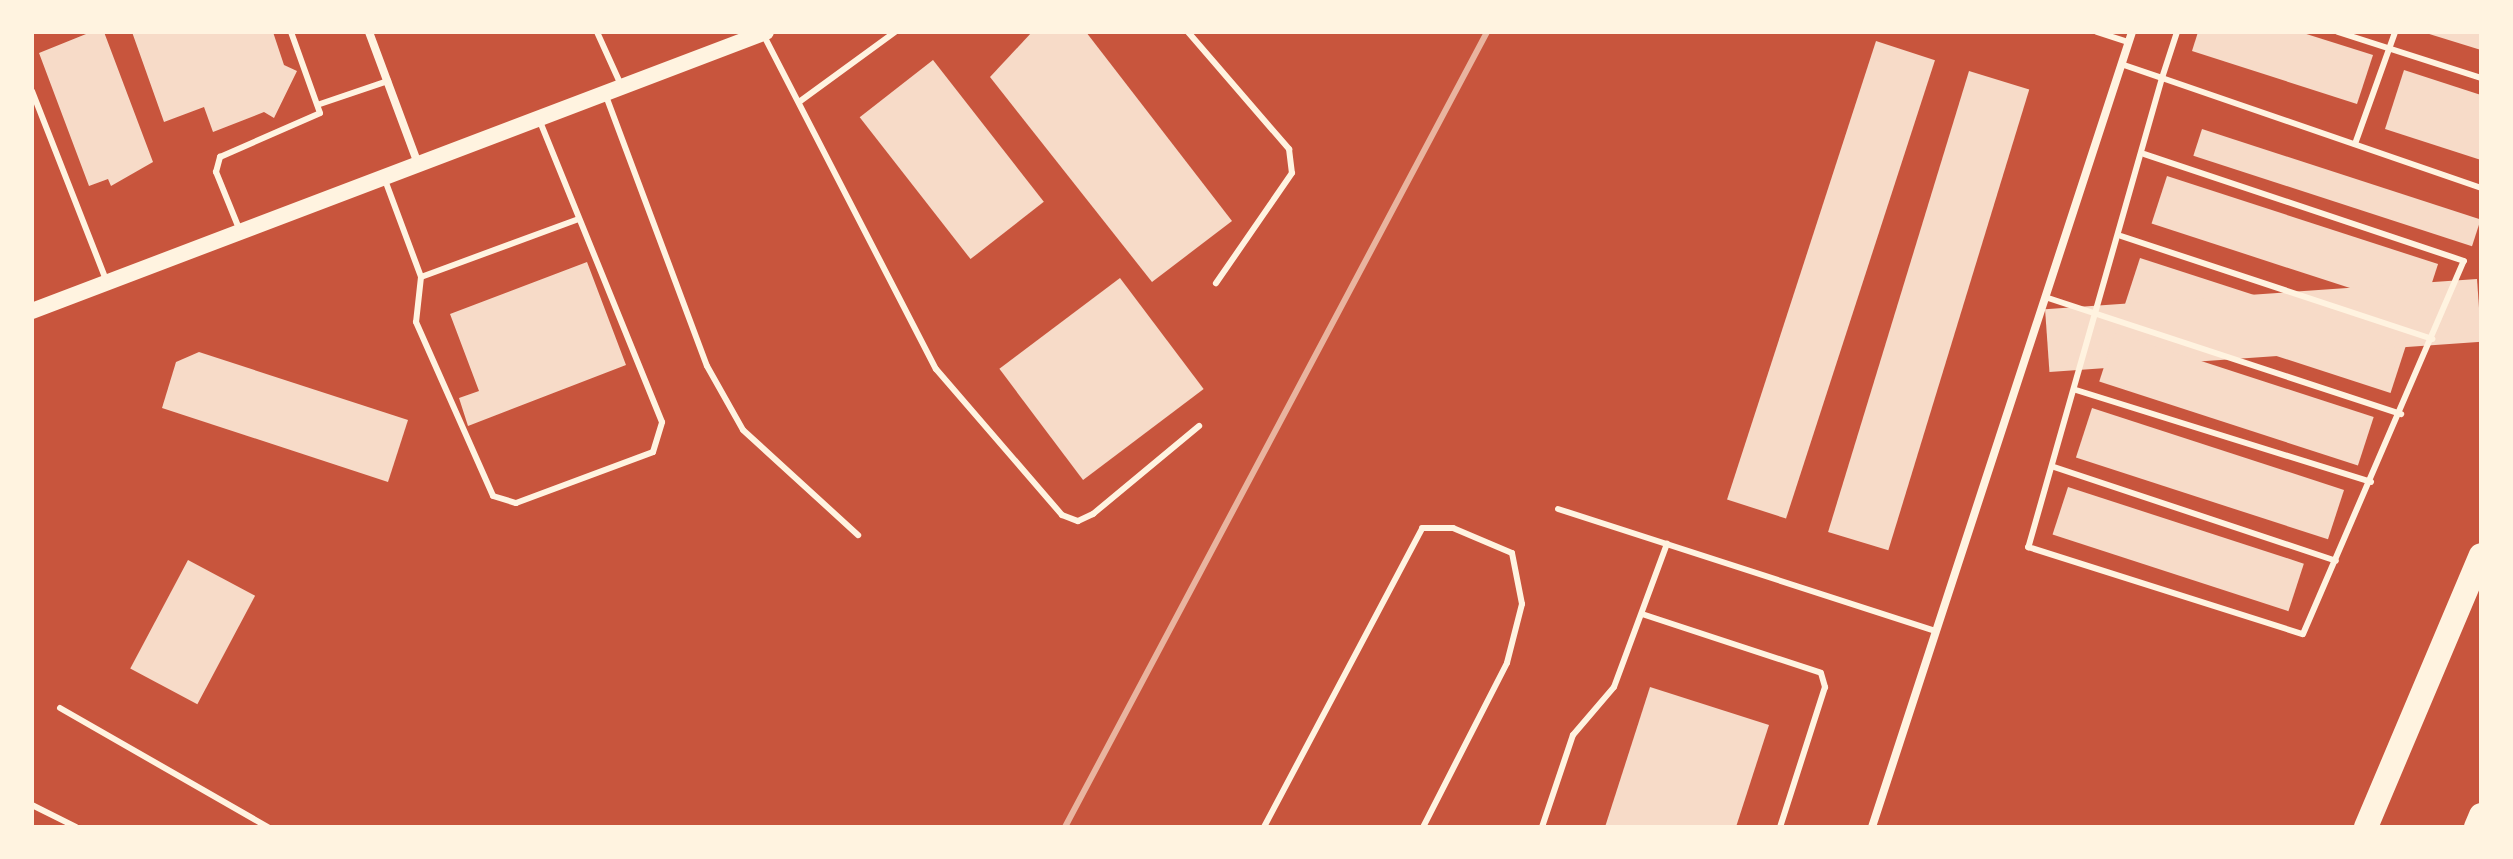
<!DOCTYPE html>
<style>
body{margin:0}
#map{position:relative;width:2513px;height:859px;overflow:hidden;background:#c8553d;font-family:Overpass,sans-serif}
div>[style]{position:absolute}
.building>*{inset:0;background:#f7dbc8;transform-origin:0 0}
.service>*{height:6px;margin:-3px;padding:0 3px;transform-origin:3px;border-radius:3px;background:#fff3e0}
.minor>*{height:8px;margin:-4px;padding:0 4px;transform-origin:4px;border-radius:4px;background:#fff3e0}
.secondary>*{height:16px;margin:-8px;padding:0 8px;transform-origin:8px;border-radius:8px;background:#fff3e0}
.motorway>*{height:24px;margin:-12px;padding:0 12px;transform-origin:12px;border-radius:12px;background:#fff3e0}
.rail>*{height:6px;margin:-3px;padding:0 3px;transform-origin:3px;border-radius:3px;background:#e9b49f}
span{translate:-50% -50%;white-space:nowrap;text-align:center;line-height:1.15;-webkit-text-stroke:6px #fff3e0;paint-order:stroke}
.frame{position:absolute;inset:0;border:34px solid #fff3e0;pointer-events:none}
</style>
<div id="map">
<div class="building">
<div style="clip-path:polygon(91px 32px,104px 32px,153px 162px,111px 186px,108px 179px,89px 186px,39px 53px)"></div>
<div style="clip-path:polygon(132px 32px,273px 32px,284px 65px,297px 71px,274px 118px,264px 112px,213px 132px,204px 107px,164px 122px)"></div>
<div style="clip-path:polygon(1032px 32px,1086px 32px,1232px 221px,1152px 282px,990px 77px)"></div>
<div style="clip-path:polygon(2198px 32px,2300px 32px,2373px 55px,2357px 104px,2192px 51px)"></div>
<div style="clip-path:polygon(2481px 32px,2481px 50px,2426px 33px,2426px 32px)"></div>
<div style="left:1876px;top:41px;width:62px;height:482px;rotate:18deg"></div>
<div style="left:933px;top:60px;width:180px;height:93px;rotate:52deg"></div>
<div style="clip-path:polygon(2404px 70px,2481px 95px,2481px 160px,2385px 129px)"></div>
<div style="left:1969px;top:71px;width:63px;height:482px;rotate:17deg"></div>
<div style="left:2202px;top:129px;width:293px;height:28px;rotate:18deg"></div>
<div style="left:2167px;top:176px;width:285px;height:50px;rotate:18deg"></div>
<div style="left:2140px;top:258px;width:280px;height:51px;rotate:18deg"></div>
<div style="clip-path:polygon(587px 262px,626px 365px,468px 426px,459px 398px,479px 391px,450px 314px)"></div>
<div style="left:1120px;top:278px;width:139px;height:151px;rotate:53deg"></div>
<div style="left:2477px;top:279px;width:63px;height:433px;rotate:86deg"></div>
<div style="left:2115px;top:333px;width:272px;height:51px;rotate:18deg"></div>
<div style="clip-path:polygon(199px 352px,408px 420px,388px 482px,162px 408px,176px 362px)"></div>
<div style="left:2092px;top:408px;width:265px;height:52px;rotate:18deg"></div>
<div style="left:2068px;top:487px;width:248px;height:50px;rotate:18deg"></div>
<div style="left:188px;top:560px;width:76px;height:123px;rotate:28deg"></div>
<div style="clip-path:polygon(1650px 687px,1769px 725px,1736px 827px,1605px 827px)"></div>
</div>
<div class="service">
<div style="left:597px;top:32px;width:60px;rotate:65.6deg"></div>
<div style="left:1188px;top:32px;width:155px;rotate:49.2deg"></div>
<div style="left:1289px;top:149px;width:24px;rotate:83deg"></div>
<div style="left:1292px;top:173px;width:134px;rotate:124.6deg"></div>
<div style="left:2097px;top:32px;width:33px;rotate:18deg"></div>
<div style="left:2177px;top:32px;width:48px;rotate:108.1deg"></div>
<div style="left:2162px;top:78px;width:337px;rotate:19deg"></div>
<div style="left:2338px;top:32px;width:150px;rotate:17.8deg"></div>
<div style="left:763px;top:34px;width:377px;rotate:62.7deg"></div>
<div style="left:936px;top:369px;width:193px;rotate:49.2deg"></div>
<div style="left:1062px;top:515px;width:17px;rotate:21deg"></div>
<div style="left:1078px;top:521px;width:17px;rotate:-25deg"></div>
<div style="left:1093px;top:514px;width:138px;rotate:-39.7deg"></div>
<div style="left:2121px;top:64px;width:43px;rotate:18.9deg"></div>
<div style="left:2162px;top:78px;width:488px;rotate:105.9deg"></div>
<div style="left:2028px;top:547px;width:288px;rotate:17.6deg"></div>
<div style="left:2303px;top:634px;width:406px;rotate:-66.7deg"></div>
<div style="left:2464px;top:261px;width:337px;rotate:-161.5deg"></div>
<div style="left:32px;top:91px;width:205px;rotate:68.6deg"></div>
<div style="left:606px;top:96px;width:288px;rotate:69.5deg"></div>
<div style="left:707px;top:366px;width:73px;rotate:60.6deg"></div>
<div style="left:743px;top:430px;width:156px;rotate:42.4deg"></div>
<div style="left:799px;top:102px;width:119px;rotate:-36.1deg"></div>
<div style="left:320px;top:104px;width:72px;rotate:-18.7deg"></div>
<div style="left:2355px;top:144px;width:119px;rotate:-70.3deg"></div>
<div style="left:385px;top:180px;width:103px;rotate:69.6deg"></div>
<div style="left:421px;top:277px;width:45px;rotate:96.3deg"></div>
<div style="left:416px;top:322px;width:190px;rotate:66.1deg"></div>
<div style="left:493px;top:496px;width:24px;rotate:17deg"></div>
<div style="left:516px;top:503px;width:146px;rotate:-20.4deg"></div>
<div style="left:653px;top:452px;width:31px;rotate:-73deg"></div>
<div style="left:662px;top:422px;width:325px;rotate:-112.1deg"></div>
<div style="left:240px;top:231px;width:64px;rotate:-112.1deg"></div>
<div style="left:216px;top:172px;width:16px;rotate:-75deg"></div>
<div style="left:220px;top:157px;width:109px;rotate:-23.7deg"></div>
<div style="left:320px;top:113px;width:86px;rotate:-109.7deg"></div>
<div style="left:2121px;top:236px;width:328px;rotate:18.3deg"></div>
<div style="left:421px;top:277px;width:168px;rotate:-20.2deg"></div>
<div style="left:2045px;top:297px;width:375px;rotate:18.2deg"></div>
<div style="left:2076px;top:390px;width:309px;rotate:17.3deg"></div>
<div style="left:2054px;top:467px;width:297px;rotate:18.4deg"></div>
<div style="left:1558px;top:509px;width:397px;rotate:17.9deg"></div>
<div style="left:1642px;top:614px;width:188px;rotate:18.2deg"></div>
<div style="left:1821px;top:673px;width:15px;rotate:74deg"></div>
<div style="left:1825px;top:687px;width:147px;rotate:107.8deg"></div>
<div style="left:60px;top:708px;width:240px;rotate:29.8deg"></div>
<div style="left:32px;top:805px;width:49px;rotate:26.6deg"></div>
<div style="left:1264px;top:827px;width:338px;rotate:-62.1deg"></div>
<div style="left:1422px;top:528px;width:31px"></div>
<div style="left:1453px;top:528px;width:64px;rotate:23deg"></div>
<div style="left:1512px;top:553px;width:52px;rotate:78.9deg"></div>
<div style="left:1522px;top:604px;width:61px;rotate:104.3deg"></div>
<div style="left:1507px;top:663px;width:184px;rotate:117.1deg"></div>
<div style="left:1542px;top:827px;width:97px;rotate:-71.4deg"></div>
<div style="left:1573px;top:735px;width:63px;rotate:-49.5deg"></div>
<div style="left:1614px;top:687px;width:153px;rotate:-69.7deg"></div>
</div>
<div class="minor">
<div style="left:369px;top:32px;width:141px;rotate:69.6deg"></div>
<div style="left:1872px;top:827px;width:836px;rotate:-71.89deg"></div>
</div>
<div class="secondary">
<div style="left:32px;top:311px;width:785px;rotate:-20.81deg"></div>
</div>
<div class="motorway">
<div style="left:2366px;top:827px;width:295px;rotate:-67.1deg"></div>
<div style="left:2476px;top:827px;width:13px;rotate:-67deg"></div>
</div>
<div class="rail">
<div style="left:1065px;top:827px;width:900px;rotate:-62.04deg"></div>
</div>
<div class="frame"></div>
</div>
